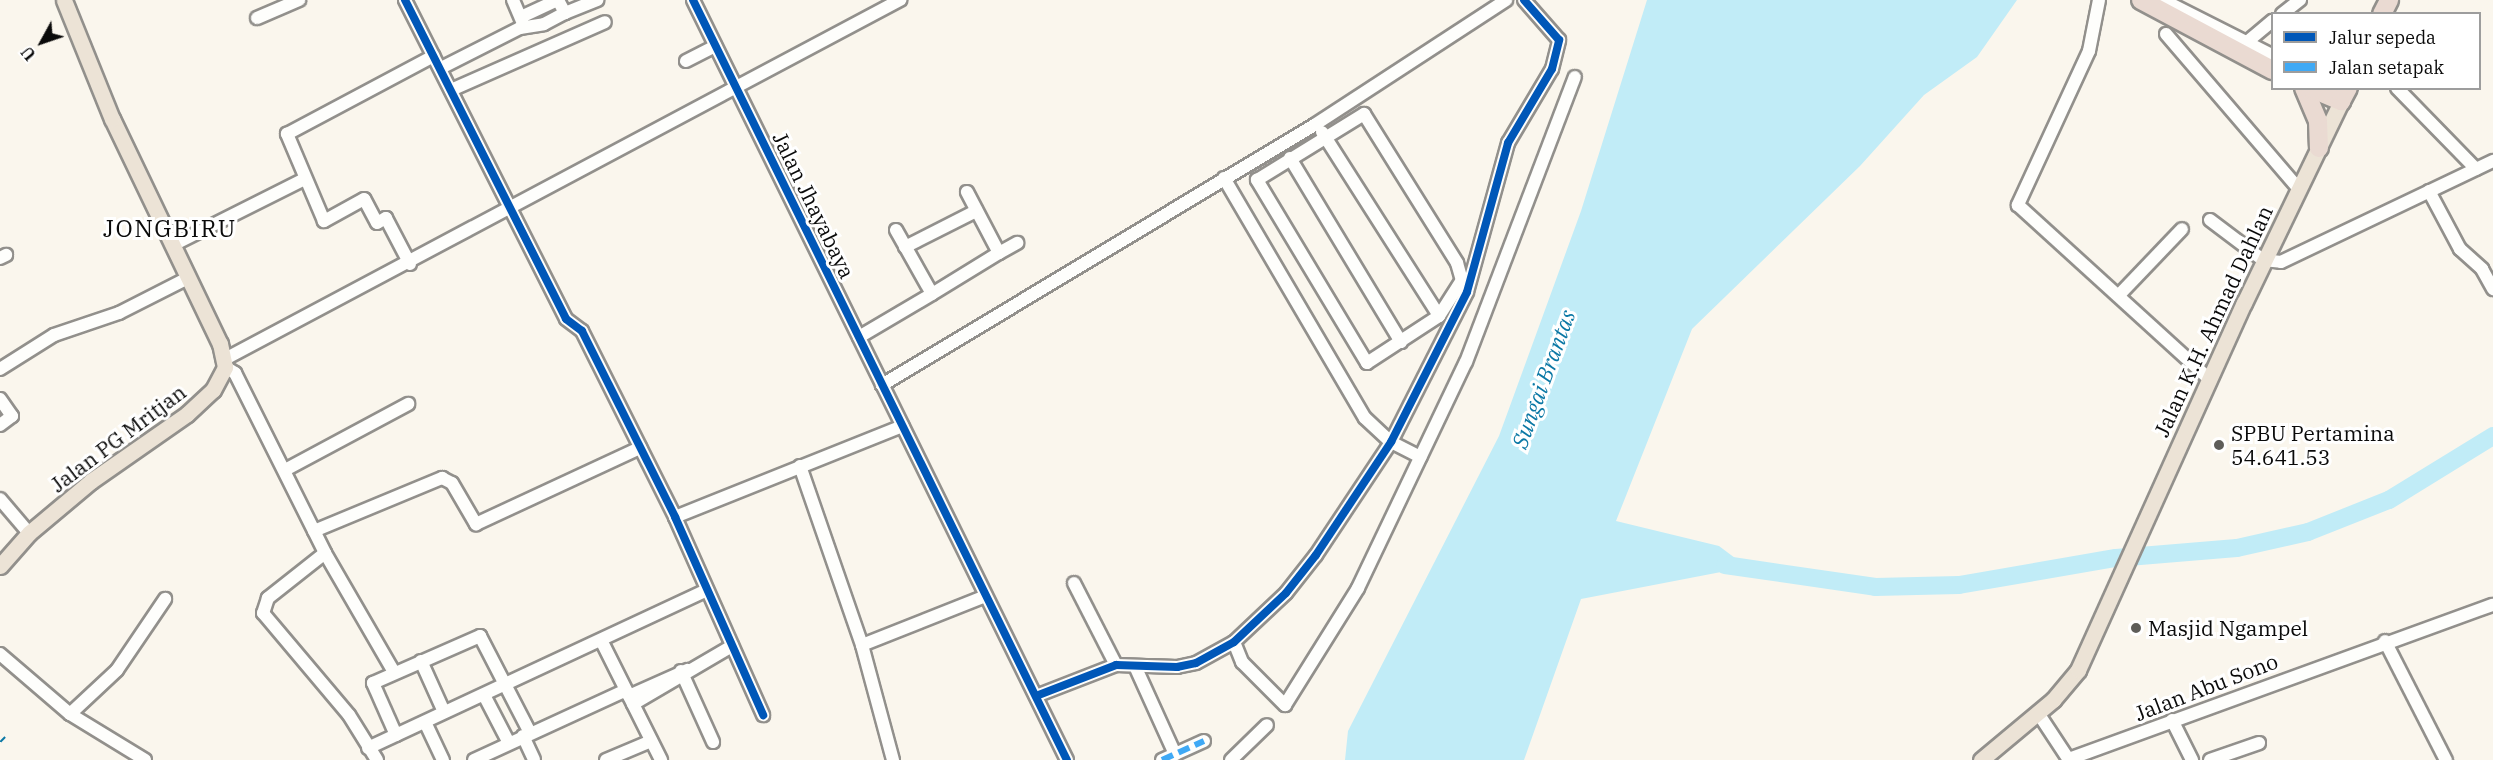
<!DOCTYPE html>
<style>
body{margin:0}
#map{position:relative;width:2493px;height:760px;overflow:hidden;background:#faf6ed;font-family:"IBM Plex Serif",serif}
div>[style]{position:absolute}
.water>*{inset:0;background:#c1ecf7}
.river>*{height:18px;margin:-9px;padding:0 9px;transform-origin:9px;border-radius:9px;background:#c1ecf7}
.ferry>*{height:1.5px;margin-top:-0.75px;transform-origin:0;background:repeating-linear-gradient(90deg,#0b78a5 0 8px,transparent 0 14px)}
.roads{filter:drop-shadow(2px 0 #92908c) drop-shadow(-2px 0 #92908c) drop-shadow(0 2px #92908c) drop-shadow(0 -2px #92908c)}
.minor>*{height:12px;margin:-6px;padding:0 6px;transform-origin:6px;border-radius:6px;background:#fefefc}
.major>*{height:15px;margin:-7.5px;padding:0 7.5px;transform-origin:7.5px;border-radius:7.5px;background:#ece3d6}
.highway>*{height:18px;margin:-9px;padding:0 9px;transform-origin:9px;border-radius:9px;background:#eadad2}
.quiet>*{height:6px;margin-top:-3px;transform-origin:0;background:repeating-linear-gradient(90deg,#3fa9f5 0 12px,transparent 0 18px)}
.cycleway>*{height:8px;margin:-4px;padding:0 4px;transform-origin:4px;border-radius:4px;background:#0057b8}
.dots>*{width:16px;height:16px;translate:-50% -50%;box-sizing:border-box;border:3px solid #fff;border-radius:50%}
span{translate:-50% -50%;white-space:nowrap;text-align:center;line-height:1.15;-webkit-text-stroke:6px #fff;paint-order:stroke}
.street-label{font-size:21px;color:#0a0a0a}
.poi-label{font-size:21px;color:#0a0a0a}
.left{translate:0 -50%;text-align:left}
.water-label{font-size:22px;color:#0b78a5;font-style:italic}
.quarter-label{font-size:24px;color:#0a0a0a;letter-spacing:1.5px}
.legend{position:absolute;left:2271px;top:12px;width:210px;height:78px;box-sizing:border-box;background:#fff;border:2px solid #9d9d9d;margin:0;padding:8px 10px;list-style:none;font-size:18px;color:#0a0a0a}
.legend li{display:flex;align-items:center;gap:12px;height:30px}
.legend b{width:30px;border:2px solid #9d9d9d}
.north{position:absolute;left:12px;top:12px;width:60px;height:60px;-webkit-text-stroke:4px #fff;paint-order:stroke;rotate:230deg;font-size:16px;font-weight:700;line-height:24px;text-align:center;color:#0a0a0a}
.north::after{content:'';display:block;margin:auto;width:21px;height:27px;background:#0a0a0a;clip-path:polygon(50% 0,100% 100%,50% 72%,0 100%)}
</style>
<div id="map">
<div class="water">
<div style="clip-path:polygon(1647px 0,2017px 0,1977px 57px,1924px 95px,1860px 166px,1692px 329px,1616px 521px,1719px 546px,1747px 567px,1581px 599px,1524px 760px,1345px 760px,1348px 731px,1499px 436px,1581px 211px)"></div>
</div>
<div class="river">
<div style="left:1725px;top:565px;width:152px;rotate:8.3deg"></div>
<div style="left:1875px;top:587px;width:84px;rotate:-1.4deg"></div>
<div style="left:1959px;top:585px;width:159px;rotate:-9.8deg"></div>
<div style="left:2116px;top:558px;width:121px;rotate:-4.7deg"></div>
<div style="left:2237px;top:548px;width:73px;rotate:-12.7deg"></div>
<div style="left:2308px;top:532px;width:87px;rotate:-21.6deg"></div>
<div style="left:2389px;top:500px;width:122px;rotate:-31.6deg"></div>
</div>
<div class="ferry">
<div style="left:0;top:742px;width:7px;rotate:-45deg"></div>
</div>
<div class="roads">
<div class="minor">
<div style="left:405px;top:0;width:357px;rotate:63.2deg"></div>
<div style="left:566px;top:319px;width:20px;rotate:37deg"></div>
<div style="left:582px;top:331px;width:208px;rotate:63.4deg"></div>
<div style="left:675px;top:517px;width:217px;rotate:66deg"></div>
<div style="left:513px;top:0;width:25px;rotate:67deg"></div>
<div style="left:558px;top:0;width:15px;rotate:62deg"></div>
<div style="left:565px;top:13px;width:35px;rotate:-22deg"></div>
<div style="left:693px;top:0;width:847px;rotate:63.8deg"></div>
<div style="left:2099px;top:0;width:52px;rotate:101.1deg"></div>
<div style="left:2089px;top:51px;width:170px;rotate:114.8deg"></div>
<div style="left:2018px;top:205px;width:260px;rotate:42.3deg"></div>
<div style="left:2163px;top:0;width:122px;rotate:26.8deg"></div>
<div style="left:2282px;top:14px;width:23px;rotate:-38deg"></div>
<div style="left:521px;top:17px;width:40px;rotate:-25deg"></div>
<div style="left:257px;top:18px;width:46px;rotate:-23.2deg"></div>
<div style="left:2166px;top:34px;width:204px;rotate:49.4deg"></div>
<div style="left:2247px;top:42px;width:33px;rotate:-40deg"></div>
<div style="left:686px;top:61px;width:33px;rotate:-27deg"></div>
<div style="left:441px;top:68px;width:89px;rotate:-26.9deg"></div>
<div style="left:520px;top:28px;width:24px;rotate:-9deg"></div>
<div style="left:544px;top:24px;width:24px;rotate:-28deg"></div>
<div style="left:2397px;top:88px;width:113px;rotate:45.7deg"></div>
<div style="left:451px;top:90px;width:168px;rotate:-23.8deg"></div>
<div style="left:1364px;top:114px;width:176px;rotate:58deg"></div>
<div style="left:1457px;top:263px;width:18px;rotate:74deg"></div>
<div style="left:1462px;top:280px;width:43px;rotate:122.6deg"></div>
<div style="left:1439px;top:316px;width:86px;rotate:146.9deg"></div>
<div style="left:1367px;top:363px;width:214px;rotate:-121deg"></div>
<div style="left:1257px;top:180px;width:126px;rotate:-31.7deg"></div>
<div style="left:1322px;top:132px;width:218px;rotate:57.5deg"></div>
<div style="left:1290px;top:158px;width:215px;rotate:58.9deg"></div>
<div style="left:1224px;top:178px;width:278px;rotate:59.6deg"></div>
<div style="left:1365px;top:418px;width:35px;rotate:43deg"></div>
<div style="left:1391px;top:442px;width:33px;rotate:27deg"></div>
<div style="left:2429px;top:191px;width:66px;rotate:61.9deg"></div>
<div style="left:2460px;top:249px;width:30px;rotate:42deg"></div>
<div style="left:2482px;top:269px;width:23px;rotate:61deg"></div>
<div style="left:2210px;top:220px;width:66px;rotate:37deg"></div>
<div style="left:2263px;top:260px;width:18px;rotate:6deg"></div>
<div style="left:2281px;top:262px;width:235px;rotate:-25.5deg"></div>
<div style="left:896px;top:230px;width:73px;rotate:60.6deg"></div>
<div style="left:932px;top:294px;width:79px;rotate:-31.5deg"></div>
<div style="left:999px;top:253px;width:69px;rotate:-117.7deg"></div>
<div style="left:173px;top:245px;width:148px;rotate:-26.6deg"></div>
<div style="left:905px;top:247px;width:80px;rotate:-26.9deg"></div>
<div style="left:999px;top:253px;width:21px;rotate:-29deg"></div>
<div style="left:0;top:258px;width:7px;rotate:-27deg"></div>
<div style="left:410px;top:264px;width:52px;rotate:-117.6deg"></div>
<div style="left:386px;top:218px;width:10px;rotate:151deg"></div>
<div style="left:377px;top:223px;width:27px;rotate:-118deg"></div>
<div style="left:364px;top:199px;width:46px;rotate:151.2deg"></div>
<div style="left:324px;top:221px;width:95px;rotate:-113deg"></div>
<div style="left:287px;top:134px;width:166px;rotate:-28deg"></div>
<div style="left:2119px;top:295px;width:91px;rotate:-46.3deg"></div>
<div style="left:859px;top:337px;width:85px;rotate:-30.5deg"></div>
<div style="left:225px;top:359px;width:765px;rotate:-28.01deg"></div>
<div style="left:225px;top:367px;width:12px;rotate:31deg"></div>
<div style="left:235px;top:373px;width:201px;rotate:63.4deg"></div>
<div style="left:325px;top:553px;width:73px;rotate:141.7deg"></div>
<div style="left:268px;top:598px;width:16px;rotate:108deg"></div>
<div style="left:263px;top:613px;width:133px;rotate:49.9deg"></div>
<div style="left:349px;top:715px;width:53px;rotate:58.1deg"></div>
<div style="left:0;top:369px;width:64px;rotate:-32.2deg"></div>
<div style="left:54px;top:335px;width:69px;rotate:-18.7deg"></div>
<div style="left:119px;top:313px;width:77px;rotate:-26.9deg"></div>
<div style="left:882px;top:385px;width:506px;rotate:-31.02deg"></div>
<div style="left:1316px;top:124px;width:227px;rotate:-33.1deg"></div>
<div style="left:0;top:399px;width:21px;rotate:55deg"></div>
<div style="left:12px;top:416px;width:15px;rotate:143deg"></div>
<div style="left:800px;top:466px;width:189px;rotate:70.9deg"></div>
<div style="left:285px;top:470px;width:140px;rotate:-28.2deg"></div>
<div style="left:0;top:499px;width:45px;rotate:49.5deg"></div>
<div style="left:675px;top:517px;width:245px;rotate:-21.8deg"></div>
<div style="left:314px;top:531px;width:139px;rotate:-22.5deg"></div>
<div style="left:442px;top:478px;width:11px;rotate:27deg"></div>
<div style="left:452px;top:483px;width:48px;rotate:59.7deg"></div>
<div style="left:476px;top:524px;width:181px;rotate:-24.9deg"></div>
<div style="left:325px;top:553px;width:138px;rotate:59.9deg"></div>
<div style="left:1074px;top:583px;width:92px;rotate:62.9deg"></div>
<div style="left:2385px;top:641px;width:134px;rotate:62.9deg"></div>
<div style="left:602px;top:642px;width:132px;rotate:63.4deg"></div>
<div style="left:1234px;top:642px;width:22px;rotate:68deg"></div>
<div style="left:1242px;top:662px;width:61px;rotate:45deg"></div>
<div style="left:1285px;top:705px;width:138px;rotate:-58deg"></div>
<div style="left:1358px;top:588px;width:250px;rotate:-64.5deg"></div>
<div style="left:1466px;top:362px;width:305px;rotate:-69.1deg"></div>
<div style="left:0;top:654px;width:92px;rotate:40.6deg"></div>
<div style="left:70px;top:714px;width:88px;rotate:31.5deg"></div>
<div style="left:421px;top:661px;width:56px;rotate:65.7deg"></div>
<div style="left:1135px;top:666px;width:97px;rotate:65.6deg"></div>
<div style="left:681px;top:671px;width:78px;rotate:65.7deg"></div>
<div style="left:484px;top:695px;width:54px;rotate:62.5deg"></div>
<div style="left:629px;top:696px;width:64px;rotate:-24.1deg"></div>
<div style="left:1036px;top:696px;width:86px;rotate:-21.2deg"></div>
<div style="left:1116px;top:665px;width:61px;rotate:1.9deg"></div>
<div style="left:1177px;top:667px;width:19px;rotate:-12deg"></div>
<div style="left:1196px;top:663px;width:43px;rotate:-28.9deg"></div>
<div style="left:1234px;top:642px;width:71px;rotate:-43.3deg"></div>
<div style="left:1286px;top:593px;width:48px;rotate:-51.7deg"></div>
<div style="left:1316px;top:555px;width:136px;rotate:-56.4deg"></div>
<div style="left:1391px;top:442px;width:168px;rotate:-63.1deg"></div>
<div style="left:1467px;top:292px;width:155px;rotate:-74.6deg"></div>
<div style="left:1508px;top:143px;width:86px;rotate:-59.3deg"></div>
<div style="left:1552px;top:69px;width:30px;rotate:-76deg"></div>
<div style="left:1559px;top:40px;width:53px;rotate:-131.2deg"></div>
<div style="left:633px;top:704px;width:115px;rotate:-30.4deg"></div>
<div style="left:2038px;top:713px;width:56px;rotate:56.6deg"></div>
<div style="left:70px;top:714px;width:64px;rotate:-43.1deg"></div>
<div style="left:117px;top:670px;width:86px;rotate:-55.9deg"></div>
<div style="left:2172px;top:720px;width:45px;rotate:63.4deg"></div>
<div style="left:425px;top:722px;width:42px;rotate:64.7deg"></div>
<div style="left:396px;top:735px;width:57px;rotate:-113.9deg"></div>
<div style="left:373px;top:683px;width:117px;rotate:-23.7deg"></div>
<div style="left:480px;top:636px;width:109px;rotate:62.7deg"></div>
<div style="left:523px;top:736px;width:26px;rotate:65deg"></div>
<div style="left:368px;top:748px;width:374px;rotate:-25deg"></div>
<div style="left:2069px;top:759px;width:451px;rotate:-20deg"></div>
<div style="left:474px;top:760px;width:167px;rotate:-24.7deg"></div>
<div style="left:606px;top:760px;width:49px;rotate:-22.9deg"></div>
<div style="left:893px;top:760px;width:119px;rotate:-105.1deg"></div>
<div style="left:862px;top:645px;width:133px;rotate:-21.6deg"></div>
<div style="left:1162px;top:760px;width:46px;rotate:-24.3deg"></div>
<div style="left:1231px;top:760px;width:50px;rotate:-44.2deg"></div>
<div style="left:2210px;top:760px;width:52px;rotate:-19.1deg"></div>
</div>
<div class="major">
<div style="left:0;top:566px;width:44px;rotate:-48.7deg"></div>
<div style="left:29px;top:533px;width:81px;rotate:-40deg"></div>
<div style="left:91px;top:481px;width:117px;rotate:-34.9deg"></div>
<div style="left:187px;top:414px;width:35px;rotate:-43deg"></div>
<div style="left:213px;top:390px;width:26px;rotate:-62deg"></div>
<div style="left:225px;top:367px;width:24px;rotate:-102deg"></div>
<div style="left:220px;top:344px;width:250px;rotate:-115.6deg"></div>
<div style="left:112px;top:119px;width:128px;rotate:-112deg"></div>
<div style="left:1981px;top:760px;width:94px;rotate:-39.8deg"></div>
<div style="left:2053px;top:700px;width:39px;rotate:-50deg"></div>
<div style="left:2078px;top:670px;width:403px;rotate:-65.7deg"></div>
<div style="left:2244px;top:303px;width:224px;rotate:-64.3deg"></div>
</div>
<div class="highway">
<div style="left:2141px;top:0;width:149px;rotate:28.1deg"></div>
<div style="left:2382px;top:14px;width:16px;rotate:-63deg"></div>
<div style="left:2304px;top:88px;width:36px;rotate:67deg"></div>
<div style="left:2318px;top:121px;width:27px;rotate:88deg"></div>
<div style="left:2310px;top:88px;width:34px;rotate:23deg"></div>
<div style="left:2341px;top:101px;width:15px;rotate:-62deg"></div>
</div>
</div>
<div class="quiet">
<div style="left:1162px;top:760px;width:46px;rotate:-24.3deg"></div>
</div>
<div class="cycleway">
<div style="left:405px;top:0;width:357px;rotate:63.2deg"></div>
<div style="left:566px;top:319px;width:20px;rotate:37deg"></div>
<div style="left:582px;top:331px;width:208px;rotate:63.4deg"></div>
<div style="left:675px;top:517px;width:217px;rotate:66deg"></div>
<div style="left:693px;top:0;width:847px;rotate:63.8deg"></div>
<div style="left:1036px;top:696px;width:86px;rotate:-21.2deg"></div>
<div style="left:1116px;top:665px;width:61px;rotate:1.9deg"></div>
<div style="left:1177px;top:667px;width:19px;rotate:-12deg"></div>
<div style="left:1196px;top:663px;width:43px;rotate:-28.9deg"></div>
<div style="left:1234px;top:642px;width:71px;rotate:-43.3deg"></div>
<div style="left:1286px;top:593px;width:48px;rotate:-51.7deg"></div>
<div style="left:1316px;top:555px;width:136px;rotate:-56.4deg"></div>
<div style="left:1391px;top:442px;width:168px;rotate:-63.1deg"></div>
<div style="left:1467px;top:292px;width:155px;rotate:-74.6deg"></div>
<div style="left:1508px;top:143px;width:86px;rotate:-59.3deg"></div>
<div style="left:1552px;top:69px;width:30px;rotate:-76deg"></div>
<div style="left:1559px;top:40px;width:53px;rotate:-131.2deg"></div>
</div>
<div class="dots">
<div style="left:2219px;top:445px;background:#5e5d59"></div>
<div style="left:2136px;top:628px;background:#5e5d59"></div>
</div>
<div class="street-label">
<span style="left:814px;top:205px;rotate:64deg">Jalan Jhayabaya</span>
<span style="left:2213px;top:321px;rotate:-65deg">Jalan K.H. Ahmad Dahlan</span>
<span style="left:118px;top:438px;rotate:-37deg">Jalan PG Mritjan</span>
<span style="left:2206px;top:687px;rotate:-21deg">Jalan Abu Sono</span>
</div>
<div class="poi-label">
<span class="left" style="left:2231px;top:445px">SPBU Pertamina<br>54.641.53</span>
<span class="left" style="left:2148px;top:628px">Masjid Ngampel</span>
</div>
<div class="water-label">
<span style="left:1543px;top:379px;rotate:-70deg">Sungai Brantas</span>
</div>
<div class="quarter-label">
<span style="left:170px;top:229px">JONGBIRU</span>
</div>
<ul class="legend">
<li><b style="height:8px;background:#0057b8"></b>Jalur sepeda</li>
<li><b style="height:8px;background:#3fa9f5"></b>Jalan setapak</li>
</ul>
<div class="north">U</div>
</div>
